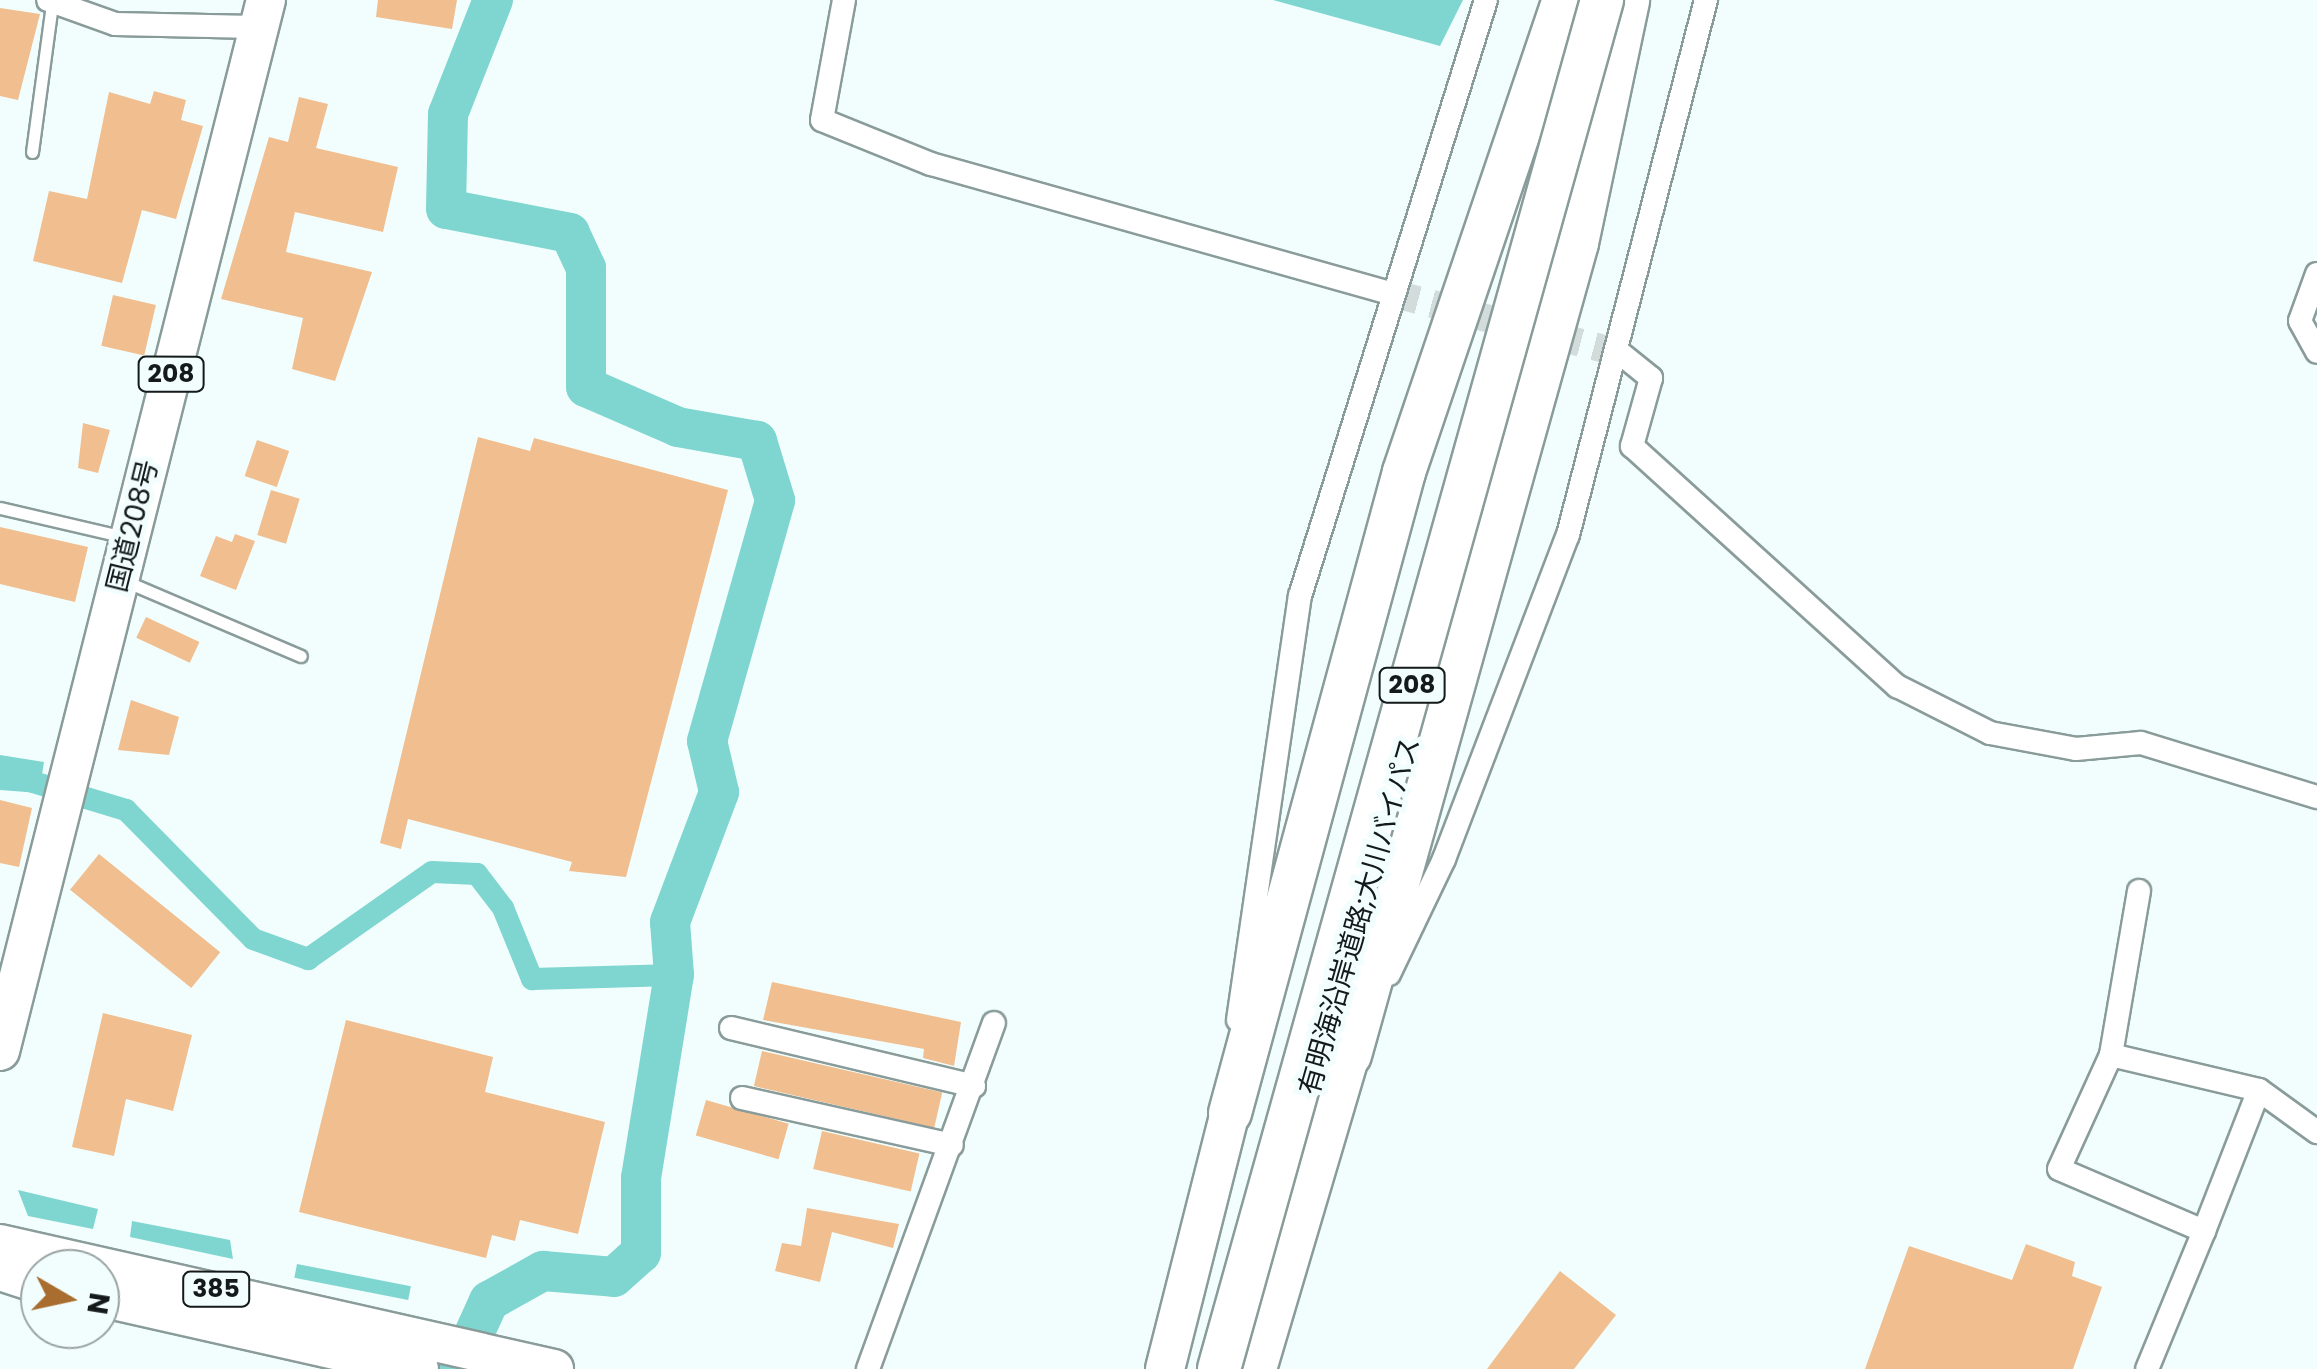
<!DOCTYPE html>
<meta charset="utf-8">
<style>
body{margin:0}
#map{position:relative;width:2317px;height:1369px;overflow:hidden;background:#f2fefd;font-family:Poppins,"Noto Sans JP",sans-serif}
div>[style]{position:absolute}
.water>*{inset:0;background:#7fd6d0;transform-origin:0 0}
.canal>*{height:22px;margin:-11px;padding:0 11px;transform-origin:11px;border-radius:11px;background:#7fd6d0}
.river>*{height:40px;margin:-20px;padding:0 20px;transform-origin:20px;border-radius:20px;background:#7fd6d0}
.building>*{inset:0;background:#f0be8f;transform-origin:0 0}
.tertiary-tunnel>*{height:28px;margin-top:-14px;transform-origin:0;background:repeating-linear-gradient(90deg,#d1dcdb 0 28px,transparent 0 42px)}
.roads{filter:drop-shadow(2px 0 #899c9a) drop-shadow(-2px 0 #899c9a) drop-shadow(0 2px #899c9a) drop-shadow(0 -2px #899c9a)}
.service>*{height:11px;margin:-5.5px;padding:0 5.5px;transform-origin:5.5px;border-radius:5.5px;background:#fff}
.minor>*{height:22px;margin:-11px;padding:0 11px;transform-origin:11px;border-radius:11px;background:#fff}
.trunk>*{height:38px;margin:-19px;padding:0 19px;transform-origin:19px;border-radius:19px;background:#fff}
.motorway>*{height:42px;margin:-21px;padding:0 21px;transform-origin:21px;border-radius:21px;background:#fff}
.bridges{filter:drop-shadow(2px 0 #899c9a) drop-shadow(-2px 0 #899c9a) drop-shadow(0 2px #899c9a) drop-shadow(0 -2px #899c9a)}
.motorway-bridge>*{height:42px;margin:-21px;padding:0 21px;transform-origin:21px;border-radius:21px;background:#fff}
span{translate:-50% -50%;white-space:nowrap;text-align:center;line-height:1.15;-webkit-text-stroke:10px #f2fefd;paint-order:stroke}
.shield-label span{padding:2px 8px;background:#f2fefd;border:2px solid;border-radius:8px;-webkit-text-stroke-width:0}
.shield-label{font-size:25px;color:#131a19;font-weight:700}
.street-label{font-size:28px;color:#131a19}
.north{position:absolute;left:20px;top:1249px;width:100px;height:100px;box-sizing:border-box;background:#f2fefd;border:2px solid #99a3a2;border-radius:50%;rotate:99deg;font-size:28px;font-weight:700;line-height:40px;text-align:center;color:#131a19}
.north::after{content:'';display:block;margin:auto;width:35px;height:45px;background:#a96e2f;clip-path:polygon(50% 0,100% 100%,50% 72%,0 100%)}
</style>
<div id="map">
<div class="water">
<div style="clip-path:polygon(1273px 0,1463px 0,1440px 46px)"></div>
<div style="clip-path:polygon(0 755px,44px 762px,39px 793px,0 790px)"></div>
<div style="clip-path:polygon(18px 1190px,98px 1209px,93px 1229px,28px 1216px)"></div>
<div style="clip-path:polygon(132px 1221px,230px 1240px,233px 1259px,130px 1237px)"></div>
<div style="left:297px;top:1264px;width:116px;height:14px;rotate:11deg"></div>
</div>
<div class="canal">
<div style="left:0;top:772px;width:132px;rotate:16.8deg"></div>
<div style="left:126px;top:810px;width:181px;rotate:45.4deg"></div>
<div style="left:253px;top:939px;width:59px;rotate:20deg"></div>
<div style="left:308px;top:959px;width:151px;rotate:-35.1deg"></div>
<div style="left:432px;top:872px;width:45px;rotate:2.5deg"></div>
<div style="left:477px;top:874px;width:43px;rotate:52.6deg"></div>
<div style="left:503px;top:908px;width:77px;rotate:67.8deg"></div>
<div style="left:532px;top:979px;width:142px;rotate:-1.6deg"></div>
</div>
<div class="river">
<div style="left:458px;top:1369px;width:75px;rotate:-65.5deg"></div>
<div style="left:489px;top:1301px;width:62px;rotate:-29.1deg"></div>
<div style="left:543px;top:1271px;width:71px;rotate:4.8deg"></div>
<div style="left:614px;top:1277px;width:36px;rotate:-42deg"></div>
<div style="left:641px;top:1253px;width:75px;rotate:-90deg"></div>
<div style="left:641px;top:1178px;width:206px;rotate:-80.8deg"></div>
<div style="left:674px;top:975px;width:53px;rotate:-94.3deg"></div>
<div style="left:670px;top:922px;width:139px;rotate:-69.3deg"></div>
<div style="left:719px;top:792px;width:52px;rotate:-103.2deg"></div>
<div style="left:707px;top:741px;width:250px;rotate:-74.2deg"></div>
<div style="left:775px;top:500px;width:62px;rotate:-107deg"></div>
<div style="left:757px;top:441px;width:80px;rotate:-170deg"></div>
<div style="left:678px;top:427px;width:100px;rotate:-156.5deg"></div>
<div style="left:586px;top:387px;width:119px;rotate:-90deg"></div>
<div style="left:586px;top:268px;width:38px;rotate:-115deg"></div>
<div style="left:570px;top:233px;width:126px;rotate:-169deg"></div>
<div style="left:446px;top:209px;width:95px;rotate:-88.8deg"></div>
<div style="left:448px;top:114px;width:123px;rotate:-68.5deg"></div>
</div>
<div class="building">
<div style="clip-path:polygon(378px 0,457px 0,452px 29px,376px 17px)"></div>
<div style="clip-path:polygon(0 8px,40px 14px,18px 100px,0 96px)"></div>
<div style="clip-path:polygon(154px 91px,186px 100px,181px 120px,203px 126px,176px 219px,142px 210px,122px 283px,33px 261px,49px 191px,87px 199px,109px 92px,150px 104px)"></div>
<div style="clip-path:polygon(299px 97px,328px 104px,316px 148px,398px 167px,383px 232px,295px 212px,286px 252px,372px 272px,335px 381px,292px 369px,303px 318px,221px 299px,269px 137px,288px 142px)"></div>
<div style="left:113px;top:295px;width:44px;height:52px;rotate:13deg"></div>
<div style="clip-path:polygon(83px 423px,110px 430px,98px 473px,78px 468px)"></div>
<div style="clip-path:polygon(478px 437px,530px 451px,534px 438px,728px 490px,626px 877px,569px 871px,572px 862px,408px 819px,401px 849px,380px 843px)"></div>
<div style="left:257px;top:440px;width:34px;height:38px;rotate:19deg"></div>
<div style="left:271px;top:490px;width:30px;height:47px;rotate:17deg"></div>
<div style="clip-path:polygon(0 527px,88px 547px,75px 602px,0 584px)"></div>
<div style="clip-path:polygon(235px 534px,255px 541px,236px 590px,200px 576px,216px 536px,232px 542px)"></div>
<div style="left:146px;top:617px;width:59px;height:23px;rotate:25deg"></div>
<div style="clip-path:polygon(131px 700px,179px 717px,169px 755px,118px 750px)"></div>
<div style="clip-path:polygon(0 800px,32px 808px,19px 867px,0 863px)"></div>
<div style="left:99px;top:854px;width:156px;height:46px;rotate:39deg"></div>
<div style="clip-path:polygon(772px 982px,961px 1022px,954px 1066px,923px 1058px,924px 1049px,763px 1020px)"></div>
<div style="clip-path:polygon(103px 1013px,192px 1035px,173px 1111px,126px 1099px,114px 1156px,72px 1147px)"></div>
<div style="clip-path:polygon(346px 1020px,493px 1057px,485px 1092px,605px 1122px,578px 1234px,520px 1220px,515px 1241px,492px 1235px,486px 1258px,299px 1212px)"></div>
<div style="left:762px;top:1051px;width:185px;height:36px;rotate:13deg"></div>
<div style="left:706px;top:1100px;width:86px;height:37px;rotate:16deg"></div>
<div style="left:822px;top:1131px;width:100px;height:39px;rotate:13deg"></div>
<div style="clip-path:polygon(807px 1208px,899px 1224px,893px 1248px,832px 1232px,820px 1282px,775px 1271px,782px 1243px,801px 1246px)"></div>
<div style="clip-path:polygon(2026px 1244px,2075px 1262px,2072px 1276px,2102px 1287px,2073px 1369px,1865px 1369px,1909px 1246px,2012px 1280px)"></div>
<div style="clip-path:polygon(1560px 1271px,1616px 1315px,1574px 1369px,1487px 1369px)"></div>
</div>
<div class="tertiary-tunnel">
<div style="left:1391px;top:293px;width:237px;rotate:14.7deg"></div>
</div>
<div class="roads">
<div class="service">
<div style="left:32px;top:152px;width:149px;rotate:-82.3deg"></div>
<div style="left:0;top:508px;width:128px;rotate:13.1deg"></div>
<div style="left:125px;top:581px;width:191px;rotate:23.1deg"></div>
</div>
<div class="minor">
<div style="left:48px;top:0;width:71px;rotate:19.7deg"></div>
<div style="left:115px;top:24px;width:144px;rotate:1.2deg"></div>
<div style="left:844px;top:0;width:122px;rotate:100.4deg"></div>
<div style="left:822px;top:120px;width:118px;rotate:22deg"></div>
<div style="left:931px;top:164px;width:478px;rotate:15.7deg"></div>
<div style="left:2317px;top:274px;width:50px;rotate:109.9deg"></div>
<div style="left:2300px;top:321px;width:35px;rotate:61deg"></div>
<div style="left:1620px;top:353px;width:40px;rotate:39deg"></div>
<div style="left:1651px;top:378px;width:71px;rotate:105.6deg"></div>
<div style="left:1632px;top:446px;width:358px;rotate:42.2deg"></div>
<div style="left:1897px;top:686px;width:104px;rotate:26.8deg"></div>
<div style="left:1990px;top:733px;width:87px;rotate:10.5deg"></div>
<div style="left:2076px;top:749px;width:65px;rotate:-5.3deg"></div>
<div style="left:2141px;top:743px;width:184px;rotate:17.1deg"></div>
<div style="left:2139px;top:891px;width:166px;rotate:99.7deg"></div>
<div style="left:2111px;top:1055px;width:152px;rotate:13.3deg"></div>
<div style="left:2259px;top:1090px;width:72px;rotate:35.9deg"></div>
<div style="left:1389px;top:974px;width:127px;rotate:-64.4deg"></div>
<div style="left:1444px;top:859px;width:347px;rotate:-69.1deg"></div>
<div style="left:1568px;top:535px;width:553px;rotate:-75.54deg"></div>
<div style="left:1238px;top:1020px;width:429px;rotate:-81.7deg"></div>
<div style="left:1300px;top:596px;width:624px;rotate:-72.67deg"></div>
<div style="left:731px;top:1028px;width:250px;rotate:13.4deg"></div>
<div style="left:2111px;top:1055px;width:125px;rotate:114.5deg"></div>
<div style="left:2059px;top:1169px;width:158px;rotate:23.2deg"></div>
<div style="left:2204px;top:1231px;width:149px;rotate:112.4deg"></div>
<div style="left:742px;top:1098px;width:215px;rotate:12.6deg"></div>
<div style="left:2204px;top:1231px;width:151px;rotate:-68.7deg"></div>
<div style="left:868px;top:1369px;width:368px;rotate:-70deg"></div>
</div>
<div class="trunk">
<div style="left:0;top:1051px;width:1084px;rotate:-75.8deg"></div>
<div style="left:0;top:1244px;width:568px;rotate:12.71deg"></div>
<div style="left:0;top:1271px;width:42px;rotate:18deg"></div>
<div style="left:100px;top:1297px;width:327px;rotate:12.7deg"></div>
<div style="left:1165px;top:1369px;width:264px;rotate:-75.8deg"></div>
<div style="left:1257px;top:1369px;width:327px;rotate:-73.5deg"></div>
</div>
<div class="motorway">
<div style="left:1350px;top:1055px;width:843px;rotate:-74.38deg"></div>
<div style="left:1577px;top:243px;width:248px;rotate:-78.1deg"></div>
<div style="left:1230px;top:1113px;width:664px;rotate:-74.81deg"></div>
<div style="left:1404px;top:472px;width:498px;rotate:-71.3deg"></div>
</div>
</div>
<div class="bridges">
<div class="motorway-bridge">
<div style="left:1219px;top:1369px;width:1422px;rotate:-74.37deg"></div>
</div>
</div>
<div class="shield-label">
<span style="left:171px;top:374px">208</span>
<span style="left:1412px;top:685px">208</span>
<span style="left:216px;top:1289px">385</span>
</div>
<div class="street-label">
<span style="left:133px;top:526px;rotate:-76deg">国道208号</span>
<span style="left:1360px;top:916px;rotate:-74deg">有明海沿岸道路;大川バイパス</span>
</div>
<div class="north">N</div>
</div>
